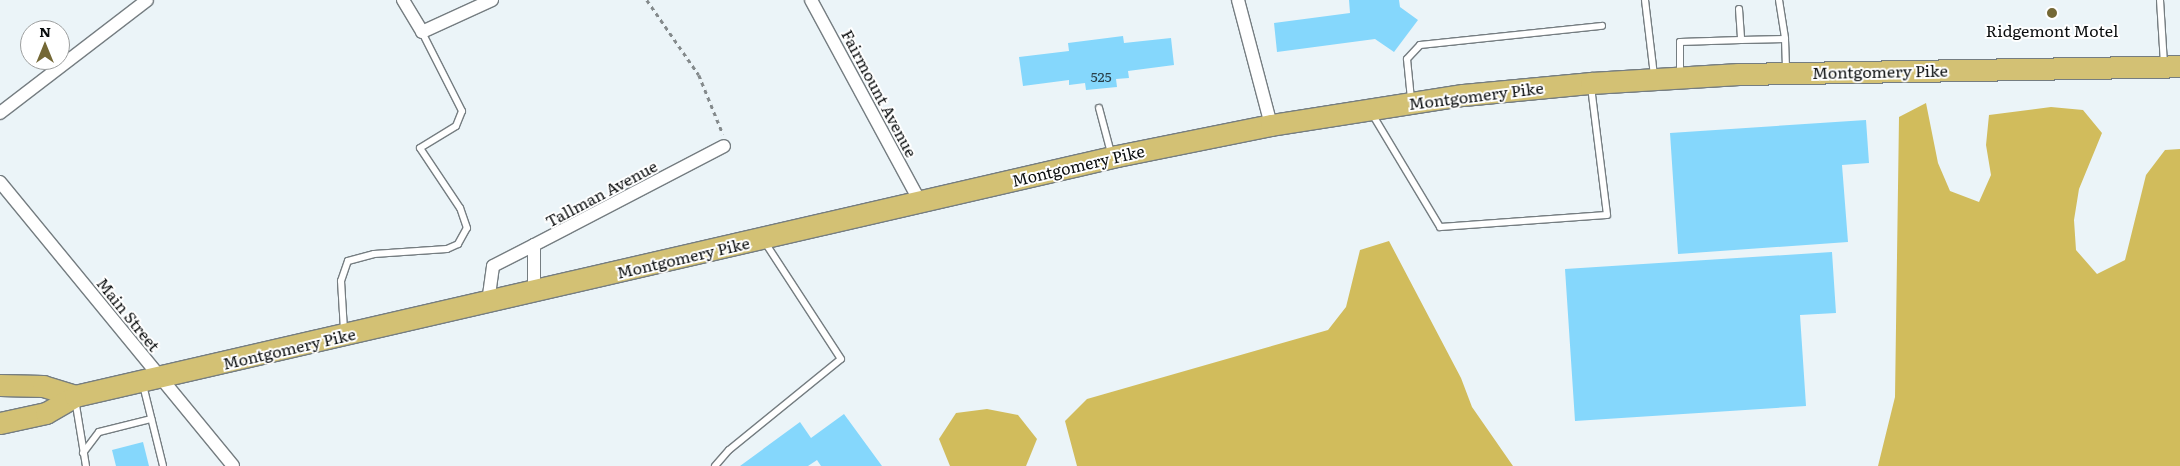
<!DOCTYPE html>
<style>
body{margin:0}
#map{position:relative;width:2180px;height:466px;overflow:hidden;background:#ebf4f8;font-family:Literata,serif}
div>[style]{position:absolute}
.forest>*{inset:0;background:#d1bc5c}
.building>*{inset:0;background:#85d7fc}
.path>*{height:2.5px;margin-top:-1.25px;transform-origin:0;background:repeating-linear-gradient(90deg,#848a8c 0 4px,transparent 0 8px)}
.roads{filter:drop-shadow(1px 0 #757d81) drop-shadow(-1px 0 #757d81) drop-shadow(0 1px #757d81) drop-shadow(0 -1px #757d81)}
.lane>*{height:6px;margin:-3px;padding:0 3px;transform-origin:3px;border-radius:3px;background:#fff}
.street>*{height:12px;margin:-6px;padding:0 6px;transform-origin:6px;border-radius:6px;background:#fff}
.highway>*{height:21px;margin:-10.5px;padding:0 10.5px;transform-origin:10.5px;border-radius:10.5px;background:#d3c174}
.dots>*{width:14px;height:14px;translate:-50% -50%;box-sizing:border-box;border:2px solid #fff;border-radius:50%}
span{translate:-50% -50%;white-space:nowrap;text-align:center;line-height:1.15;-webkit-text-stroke:4px #fff;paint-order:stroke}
.number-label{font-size:14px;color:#2a404a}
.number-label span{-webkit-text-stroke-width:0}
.poi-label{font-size:16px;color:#0b0e0f}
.street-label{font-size:16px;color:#0b0e0f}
.north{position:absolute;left:20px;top:20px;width:50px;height:50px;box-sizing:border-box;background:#fff;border:1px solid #9d9f9f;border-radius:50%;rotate:0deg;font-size:14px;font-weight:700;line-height:20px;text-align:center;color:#0b0e0f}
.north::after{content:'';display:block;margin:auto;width:18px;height:22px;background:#746835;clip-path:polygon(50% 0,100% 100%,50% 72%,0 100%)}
</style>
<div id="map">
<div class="forest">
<div style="clip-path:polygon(1926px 103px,1938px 163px,1950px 191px,1979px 202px,1991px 175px,1986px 145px,1989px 115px,2051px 107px,2083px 110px,2102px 133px,2079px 189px,2074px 220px,2076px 250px,2097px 274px,2125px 260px,2146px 175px,2165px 150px,2180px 149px,2180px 466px,1878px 466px,1895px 397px,1899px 117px)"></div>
<div style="clip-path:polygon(1389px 241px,1461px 378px,1472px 407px,1513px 466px,1077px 466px,1065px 421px,1087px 399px,1328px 330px,1346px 307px,1360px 250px)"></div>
<div style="clip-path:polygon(987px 409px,1018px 415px,1037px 439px,1026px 466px,950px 466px,939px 439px,956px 413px)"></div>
</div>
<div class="building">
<div style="clip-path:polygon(1349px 0,1399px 0,1400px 7px,1418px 20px,1394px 52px,1375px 39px,1277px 52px,1274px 23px,1350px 13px)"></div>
<div style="clip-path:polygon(1123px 36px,1124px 43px,1171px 38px,1174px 65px,1128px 71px,1129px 78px,1116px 79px,1117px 87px,1086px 90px,1085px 83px,1069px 85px,1069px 80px,1023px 86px,1019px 57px,1069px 51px,1068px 43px)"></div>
<div style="clip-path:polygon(1866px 120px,1869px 163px,1842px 165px,1848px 242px,1678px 254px,1670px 133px)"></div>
<div style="clip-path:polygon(1832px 252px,1836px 313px,1800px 315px,1806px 406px,1575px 421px,1565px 269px)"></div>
<div style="clip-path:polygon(844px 414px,882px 466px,821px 466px,817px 460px,808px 466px,740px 466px,800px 422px,811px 438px)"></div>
<div style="clip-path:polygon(143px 442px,149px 466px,116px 466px,112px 450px)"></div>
</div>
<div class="path">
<div style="left:647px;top:0;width:91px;rotate:55.3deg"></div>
<div style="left:699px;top:75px;width:64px;rotate:67.9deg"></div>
</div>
<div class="roads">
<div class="lane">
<div style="left:1645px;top:0;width:76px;rotate:83.2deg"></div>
<div style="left:1779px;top:0;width:39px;rotate:81deg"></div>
<div style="left:2160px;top:0;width:64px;rotate:86.4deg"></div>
<div style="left:1739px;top:9px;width:31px;rotate:86deg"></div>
<div style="left:1680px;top:73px;width:31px;rotate:-90deg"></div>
<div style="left:1680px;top:42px;width:61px;rotate:-1.9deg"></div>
<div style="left:1741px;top:40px;width:44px;rotate:-1.3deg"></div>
<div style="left:1785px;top:39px;width:31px;rotate:88deg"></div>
<div style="left:1411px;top:99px;width:40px;rotate:-95.7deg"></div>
<div style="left:1407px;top:59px;width:19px;rotate:-47deg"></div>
<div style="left:1420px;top:45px;width:183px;rotate:-6deg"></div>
<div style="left:1099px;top:108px;width:47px;rotate:75.1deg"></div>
<div style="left:1371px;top:112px;width:134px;rotate:59deg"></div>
<div style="left:1440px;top:227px;width:167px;rotate:-4.1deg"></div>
<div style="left:1607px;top:215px;width:129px;rotate:-97.1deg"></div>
<div style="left:344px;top:330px;width:49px;rotate:-93.5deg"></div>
<div style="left:341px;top:281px;width:21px;rotate:-71deg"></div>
<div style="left:348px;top:261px;width:27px;rotate:-15deg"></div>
<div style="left:374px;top:254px;width:73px;rotate:-3.9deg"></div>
<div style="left:447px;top:249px;width:12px;rotate:-24deg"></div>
<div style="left:458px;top:244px;width:18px;rotate:-61deg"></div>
<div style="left:467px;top:228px;width:21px;rotate:-109deg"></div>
<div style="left:460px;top:208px;width:72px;rotate:-123.7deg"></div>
<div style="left:420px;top:148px;width:42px;rotate:-31.4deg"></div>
<div style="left:456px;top:126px;width:16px;rotate:-68deg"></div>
<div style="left:462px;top:111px;width:89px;rotate:-116.9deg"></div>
<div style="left:143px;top:385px;width:83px;rotate:76.1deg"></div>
<div style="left:75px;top:399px;width:68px;rotate:80.7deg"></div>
<div style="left:83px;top:453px;width:26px;rotate:-53deg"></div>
<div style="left:99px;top:432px;width:54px;rotate:-14deg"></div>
<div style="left:715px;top:466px;width:21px;rotate:-49deg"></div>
<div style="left:729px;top:450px;width:144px;rotate:-39.1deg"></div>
<div style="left:841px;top:359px;width:141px;rotate:-123.1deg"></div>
</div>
<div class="street">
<div style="left:403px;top:0;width:37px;rotate:59deg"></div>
<div style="left:422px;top:32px;width:77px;rotate:-24.6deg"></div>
<div style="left:811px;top:0;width:230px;rotate:61.6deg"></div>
<div style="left:1238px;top:0;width:129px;rotate:75.2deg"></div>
<div style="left:0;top:113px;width:185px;rotate:-37.5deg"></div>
<div style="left:0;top:182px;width:367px;rotate:50.6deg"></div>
<div style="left:534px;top:291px;width:46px;rotate:-90deg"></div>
<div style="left:534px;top:245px;width:214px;rotate:-27.5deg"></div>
<div style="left:488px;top:302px;width:36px;rotate:-82deg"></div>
<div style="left:493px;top:266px;width:46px;rotate:-27.1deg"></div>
</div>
<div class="highway">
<div style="left:0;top:385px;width:43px;rotate:1.3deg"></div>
<div style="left:43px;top:386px;width:34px;rotate:17deg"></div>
<div style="left:0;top:423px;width:47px;rotate:-12.3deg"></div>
<div style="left:46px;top:413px;width:34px;rotate:-30deg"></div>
<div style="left:75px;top:396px;width:1069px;rotate:-12.97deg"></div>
<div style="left:1117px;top:156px;width:157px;rotate:-11.4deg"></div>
<div style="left:1271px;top:125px;width:194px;rotate:-8.9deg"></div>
<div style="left:1463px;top:95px;width:129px;rotate:-5.4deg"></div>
<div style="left:1591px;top:83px;width:148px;rotate:-3.5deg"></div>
<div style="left:1739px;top:74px;width:441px;rotate:-1deg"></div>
</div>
</div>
<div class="dots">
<div style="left:2052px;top:13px;background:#746835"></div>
</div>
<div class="number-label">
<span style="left:1101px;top:76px">525</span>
</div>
<div class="poi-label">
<span style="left:2052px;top:30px">Ridgemont Motel</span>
</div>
<div class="street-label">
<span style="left:1880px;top:71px;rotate:-1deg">Montgomery Pike</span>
<span style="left:880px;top:93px;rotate:62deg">Fairmount Avenue</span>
<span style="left:1476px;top:95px;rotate:-7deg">Montgomery Pike</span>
<span style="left:1078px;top:165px;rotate:-13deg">Montgomery Pike</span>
<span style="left:601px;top:193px;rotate:-28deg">Tallman Avenue</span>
<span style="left:683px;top:257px;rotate:-13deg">Montgomery Pike</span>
<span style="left:129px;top:314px;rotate:51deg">Main Street</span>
<span style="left:289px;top:348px;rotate:-13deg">Montgomery Pike</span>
</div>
<div class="north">N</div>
</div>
